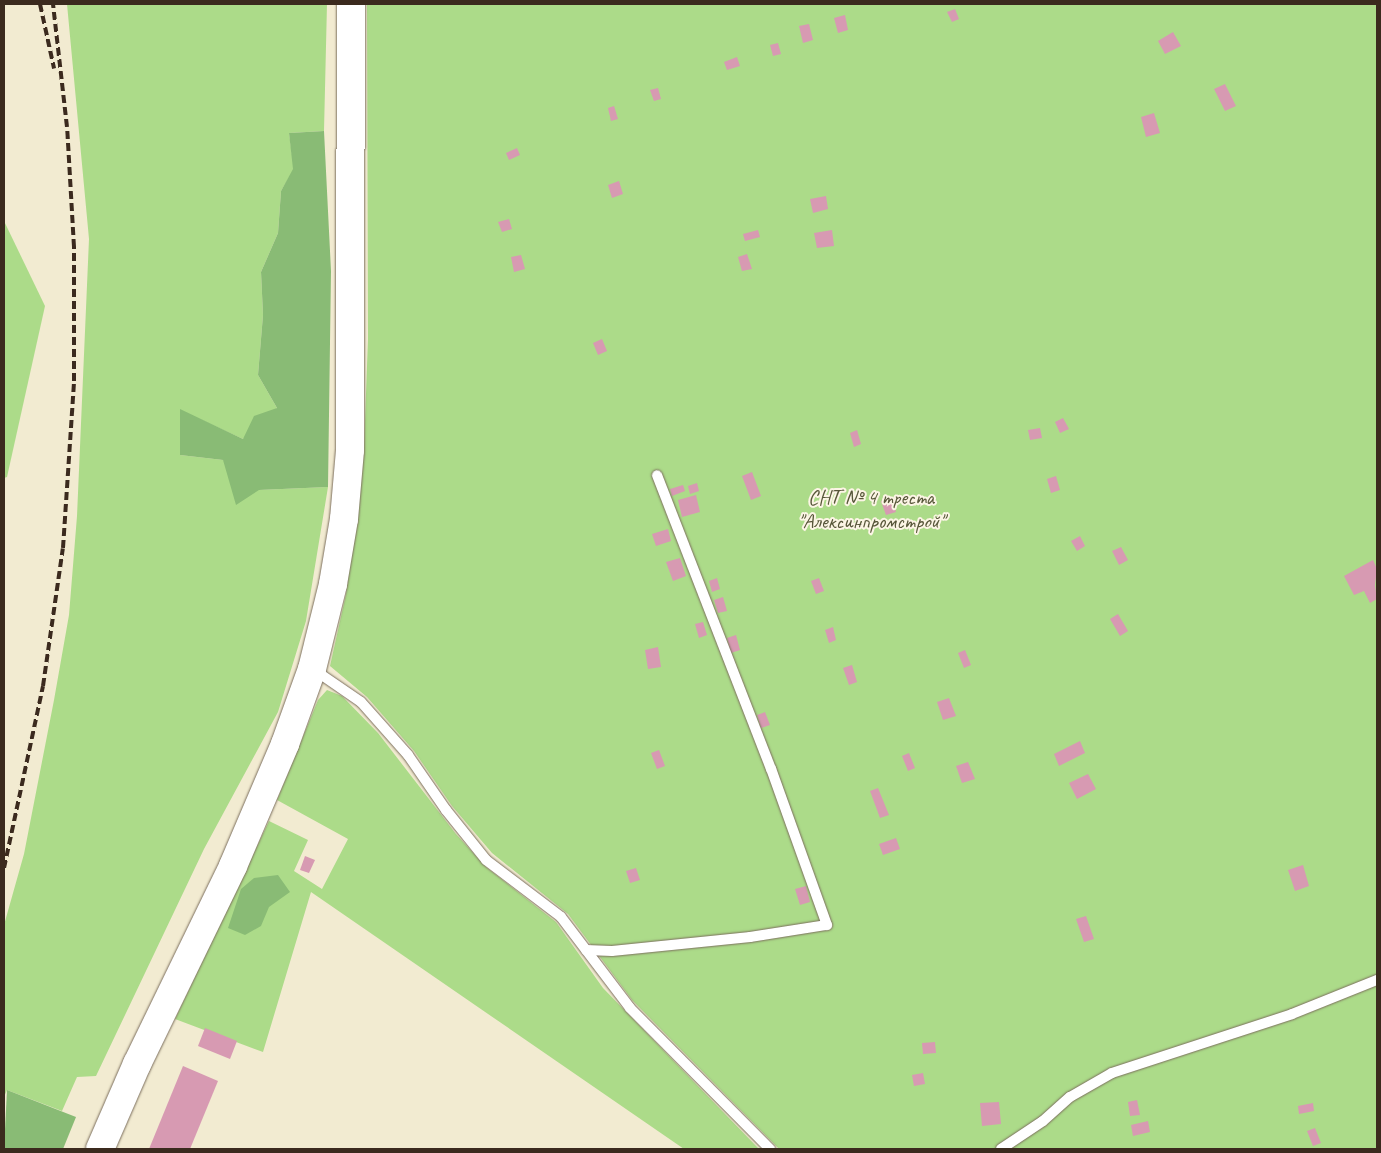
<!DOCTYPE html>
<meta charset="utf-8">
<style>
body{margin:0}
#map{position:relative;width:1381px;height:1153px;overflow:hidden;background:#f2ebd1;font-family:Caveat,sans-serif}
div>[style]{position:absolute}
[style*='--x']{left:calc(var(--x)*1px);top:calc(var(--y)*1px);width:calc(var(--w)*1px);rotate:calc(var(--a)*1deg)}
.green>*{inset:0;background:#acdb89}
.forest>*{inset:0;background:#89bb75}
.building>*{inset:0;background:#d79ab2}
.roads{filter:drop-shadow(0 0 1px #7b6e5d) drop-shadow(0 0 1px #7b6e5d)}
.service>*{height:10px;margin:-5px;padding:0 5px;transform-origin:5px;border-radius:5px;background:#fff}
.secondary>*{height:28px;margin:-14px;padding:0 14px;transform-origin:14px;border-radius:14px;background:#fff}
.rail>*{height:4px;margin-top:-2px;transform-origin:0;background:repeating-linear-gradient(90deg,#3b2a1e 0 8px,transparent 0 12px)}
span{translate:-50% -50%;white-space:nowrap;text-align:center;line-height:1.15;-webkit-text-stroke:4px #fcf5e5;paint-order:stroke}
.park-label{font-size:21px;color:#575639}
.frame{position:absolute;inset:0;border:5px solid #3b2a1e;pointer-events:none}
</style>
<div id="map">
<div class="green">
<div style="clip-path:polygon(67px 4px,327px 4px,324px 131px,289px 133px,294px 169px,281px 191px,278px 233px,261px 272px,263px 315px,258px 375px,277px 408px,243px 439px,180px 410px,180px 455px,223px 460px,259px 490px,328px 487px,306px 621px,278px 712px,204px 849px,96px 1076px,77px 1077px,62px 1111px,7px 1090px,4px 1097px,4px 925px,24px 854px,54px 700px,69px 615px,77px 516px,89px 239px)"></div>
<div style="clip-path:polygon(367px 4px,1377px 4px,1377px 1149px,779px 1149px,632px 1000px,568px 914px,492px 853px,452px 806px,414px 751px,367px 697px,330px 666px,346px 594px,364px 448px,368px 339px)"></div>
<div style="clip-path:polygon(4px 221px,45px 306px,7px 477px,4px 478px)"></div>
<div style="clip-path:polygon(327px 690px,342px 696px,378px 733px,456px 834px,486px 867px,556px 922px,603px 988px,759px 1149px,684px 1149px,311px 892px,263px 1052px,175px 1019px,269px 821px,308px 840px,294px 871px,322px 889px,348px 839px,277px 800px,318px 700px)"></div>
</div>
<div class="forest">
<div style="clip-path:polygon(324px 131px,331px 271px,328px 487px,259px 490px,236px 505px,223px 460px,180px 455px,180px 409px,243px 439px,254px 416px,277px 408px,258px 375px,263px 315px,261px 272px,278px 233px,281px 191px,293px 169px,289px 133px)"></div>
<div style="clip-path:polygon(278px 875px,290px 892px,269px 907px,261px 926px,245px 935px,228px 928px,241px 889px,254px 878px)"></div>
<div style="clip-path:polygon(7px 1090px,76px 1117px,63px 1149px,4px 1149px)"></div>
</div>
<div class="building">
<div style="clip-path:polygon(955px 9px,959px 19px,952px 22px,947px 12px)"></div>
<div style="clip-path:polygon(845px 15px,848px 30px,838px 33px,834px 18px)"></div>
<div style="clip-path:polygon(809px 24px,813px 40px,803px 43px,799px 26px)"></div>
<div style="clip-path:polygon(1173px 32px,1181px 46px,1165px 54px,1158px 41px)"></div>
<div style="clip-path:polygon(778px 43px,781px 54px,773px 56px,770px 45px)"></div>
<div style="clip-path:polygon(737px 57px,740px 66px,727px 70px,724px 62px)"></div>
<div style="clip-path:polygon(1225px 84px,1236px 106px,1225px 111px,1214px 89px)"></div>
<div style="clip-path:polygon(658px 88px,661px 99px,654px 101px,650px 90px)"></div>
<div style="clip-path:polygon(614px 106px,618px 119px,611px 121px,608px 108px)"></div>
<div style="clip-path:polygon(1154px 113px,1160px 133px,1146px 137px,1141px 117px)"></div>
<div style="clip-path:polygon(517px 148px,520px 155px,509px 160px,506px 153px)"></div>
<div style="clip-path:polygon(619px 181px,623px 194px,612px 198px,608px 185px)"></div>
<div style="clip-path:polygon(826px 196px,828px 209px,813px 213px,810px 199px)"></div>
<div style="clip-path:polygon(509px 219px,512px 229px,502px 232px,498px 222px)"></div>
<div style="clip-path:polygon(758px 230px,760px 237px,745px 241px,743px 234px)"></div>
<div style="clip-path:polygon(832px 230px,834px 246px,817px 248px,814px 233px)"></div>
<div style="clip-path:polygon(747px 254px,752px 269px,742px 271px,738px 257px)"></div>
<div style="clip-path:polygon(521px 255px,525px 269px,514px 272px,511px 257px)"></div>
<div style="clip-path:polygon(602px 339px,607px 351px,598px 355px,593px 343px)"></div>
<div style="clip-path:polygon(1063px 418px,1069px 429px,1060px 433px,1055px 422px)"></div>
<div style="clip-path:polygon(1040px 428px,1042px 438px,1030px 440px,1028px 430px)"></div>
<div style="clip-path:polygon(857px 430px,861px 444px,854px 447px,850px 433px)"></div>
<div style="clip-path:polygon(752px 472px,761px 496px,751px 500px,742px 476px)"></div>
<div style="clip-path:polygon(1056px 476px,1060px 490px,1051px 493px,1047px 479px)"></div>
<div style="clip-path:polygon(697px 483px,699px 491px,690px 494px,688px 486px)"></div>
<div style="clip-path:polygon(683px 485px,685px 491px,672px 496px,670px 489px)"></div>
<div style="clip-path:polygon(696px 495px,700px 512px,682px 517px,678px 500px)"></div>
<div style="clip-path:polygon(891px 497px,896px 512px,886px 515px,881px 501px)"></div>
<div style="clip-path:polygon(668px 529px,671px 541px,656px 546px,652px 534px)"></div>
<div style="clip-path:polygon(1080px 536px,1085px 546px,1077px 551px,1071px 541px)"></div>
<div style="clip-path:polygon(1121px 547px,1128px 560px,1119px 565px,1112px 551px)"></div>
<div style="clip-path:polygon(680px 558px,686px 576px,673px 581px,666px 562px)"></div>
<div style="clip-path:polygon(1373px 560px,1377px 569px,1375px 585px,1377px 599px,1370px 603px,1364px 591px,1354px 595px,1344px 576px)"></div>
<div style="clip-path:polygon(717px 578px,720px 589px,712px 592px,709px 581px)"></div>
<div style="clip-path:polygon(819px 578px,824px 591px,816px 594px,811px 581px)"></div>
<div style="clip-path:polygon(723px 597px,727px 611px,718px 613px,714px 600px)"></div>
<div style="clip-path:polygon(1118px 614px,1128px 631px,1120px 636px,1110px 619px)"></div>
<div style="clip-path:polygon(703px 622px,707px 635px,699px 638px,695px 624px)"></div>
<div style="clip-path:polygon(833px 627px,836px 640px,829px 643px,825px 630px)"></div>
<div style="clip-path:polygon(736px 635px,740px 650px,731px 653px,727px 638px)"></div>
<div style="clip-path:polygon(658px 647px,661px 667px,648px 669px,645px 650px)"></div>
<div style="clip-path:polygon(965px 650px,971px 665px,964px 668px,958px 653px)"></div>
<div style="clip-path:polygon(852px 665px,857px 682px,849px 685px,843px 668px)"></div>
<div style="clip-path:polygon(949px 698px,956px 716px,943px 720px,937px 702px)"></div>
<div style="clip-path:polygon(765px 712px,770px 725px,761px 728px,757px 715px)"></div>
<div style="clip-path:polygon(1080px 741px,1085px 753px,1059px 766px,1054px 754px)"></div>
<div style="clip-path:polygon(659px 750px,665px 766px,657px 769px,651px 753px)"></div>
<div style="clip-path:polygon(909px 753px,915px 768px,908px 771px,902px 756px)"></div>
<div style="clip-path:polygon(968px 762px,975px 779px,962px 783px,956px 766px)"></div>
<div style="clip-path:polygon(1088px 774px,1096px 789px,1077px 799px,1069px 783px)"></div>
<div style="clip-path:polygon(878px 788px,889px 815px,880px 818px,870px 791px)"></div>
<div style="clip-path:polygon(896px 838px,900px 849px,883px 855px,879px 844px)"></div>
<div style="clip-path:polygon(305px 856px,315px 860px,309px 873px,300px 870px)"></div>
<div style="clip-path:polygon(1303px 865px,1309px 886px,1295px 891px,1288px 870px)"></div>
<div style="clip-path:polygon(636px 868px,640px 880px,630px 883px,626px 871px)"></div>
<div style="clip-path:polygon(806px 886px,810px 902px,800px 905px,795px 889px)"></div>
<div style="clip-path:polygon(1086px 916px,1094px 939px,1084px 942px,1076px 919px)"></div>
<div style="clip-path:polygon(205px 1028px,237px 1041px,230px 1059px,198px 1046px)"></div>
<div style="clip-path:polygon(935px 1042px,936px 1053px,923px 1054px,922px 1043px)"></div>
<div style="clip-path:polygon(183px 1066px,218px 1081px,190px 1149px,149px 1149px)"></div>
<div style="clip-path:polygon(923px 1073px,925px 1084px,914px 1086px,912px 1075px)"></div>
<div style="clip-path:polygon(1137px 1100px,1140px 1115px,1130px 1116px,1128px 1102px)"></div>
<div style="clip-path:polygon(999px 1102px,1001px 1124px,982px 1126px,980px 1103px)"></div>
<div style="clip-path:polygon(1313px 1103px,1314px 1111px,1299px 1114px,1298px 1106px)"></div>
<div style="clip-path:polygon(1148px 1121px,1150px 1132px,1133px 1136px,1131px 1125px)"></div>
<div style="clip-path:polygon(1315px 1128px,1321px 1143px,1313px 1146px,1307px 1131px)"></div>
</div>
<div class="roads">
<div class="service">
<div style="--x:313;--y:669;--w:58;--a:34.5"></div>
<div style="--x:361;--y:702;--w:71;--a:48.4"></div>
<div style="--x:408;--y:755;--w:67;--a:55.4"></div>
<div style="--x:446;--y:810;--w:64;--a:51.3"></div>
<div style="--x:486;--y:860;--w:94;--a:37.2"></div>
<div style="--x:561;--y:917;--w:114;--a:52.8"></div>
<div style="--x:630;--y:1008;--w:199;--a:45.2"></div>
<div style="--x:586;--y:950;--w:26;--a:2"></div>
<div style="--x:612;--y:951;--w:139;--a:-5.8"></div>
<div style="--x:750;--y:937;--w:78;--a:-8.9"></div>
<div style="--x:827;--y:925;--w:166;--a:-109.7"></div>
<div style="--x:771;--y:769;--w:315;--a:-111.2"></div>
<div style="--x:1001;--y:1149;--w:50;--a:-33.7"></div>
<div style="--x:1043;--y:1121;--w:36;--a:-42"></div>
<div style="--x:1070;--y:1097;--w:48;--a:-29.7"></div>
<div style="--x:1112;--y:1073;--w:189;--a:-18.1"></div>
<div style="--x:1292;--y:1014;--w:92;--a:-21.8"></div>
</div>
<div class="secondary">
<div style="--x:100;--y:1149;--w:93;--a:-66.5"></div>
<div style="--x:137;--y:1064;--w:220;--a:-64.1"></div>
<div style="--x:233;--y:866;--w:133;--a:-66.9"></div>
<div style="--x:285;--y:744;--w:80;--a:-70.2"></div>
<div style="--x:312;--y:669;--w:88;--a:-76.1"></div>
<div style="--x:333;--y:584;--w:66;--a:-80.4"></div>
<div style="--x:344;--y:519;--w:69;--a:-85"></div>
<div style="--x:350;--y:450;--w:446;--a:-89.9"></div>
</div>
</div>
<div class="rail">
<div style="--x:40;--y:4;--w:66;--a:77.7"></div>
<div style="--x:4;--y:868;--w:186;--a:-77.9"></div>
<div style="--x:43;--y:686;--w:139;--a:-81.8"></div>
<div style="--x:63;--y:548;--w:167;--a:-86.2"></div>
<div style="--x:74;--y:381;--w:134;--a:-90"></div>
<div style="--x:74;--y:247;--w:120;--a:-93.3"></div>
<div style="--x:67;--y:127;--w:124;--a:-96.5"></div>
</div>
<div class="park-label">
<span style="left:871px;top:509px">СНТ № 4 треста<br>"Алексинпромстрой"</span>
</div>
<div class="frame"></div>
</div>
